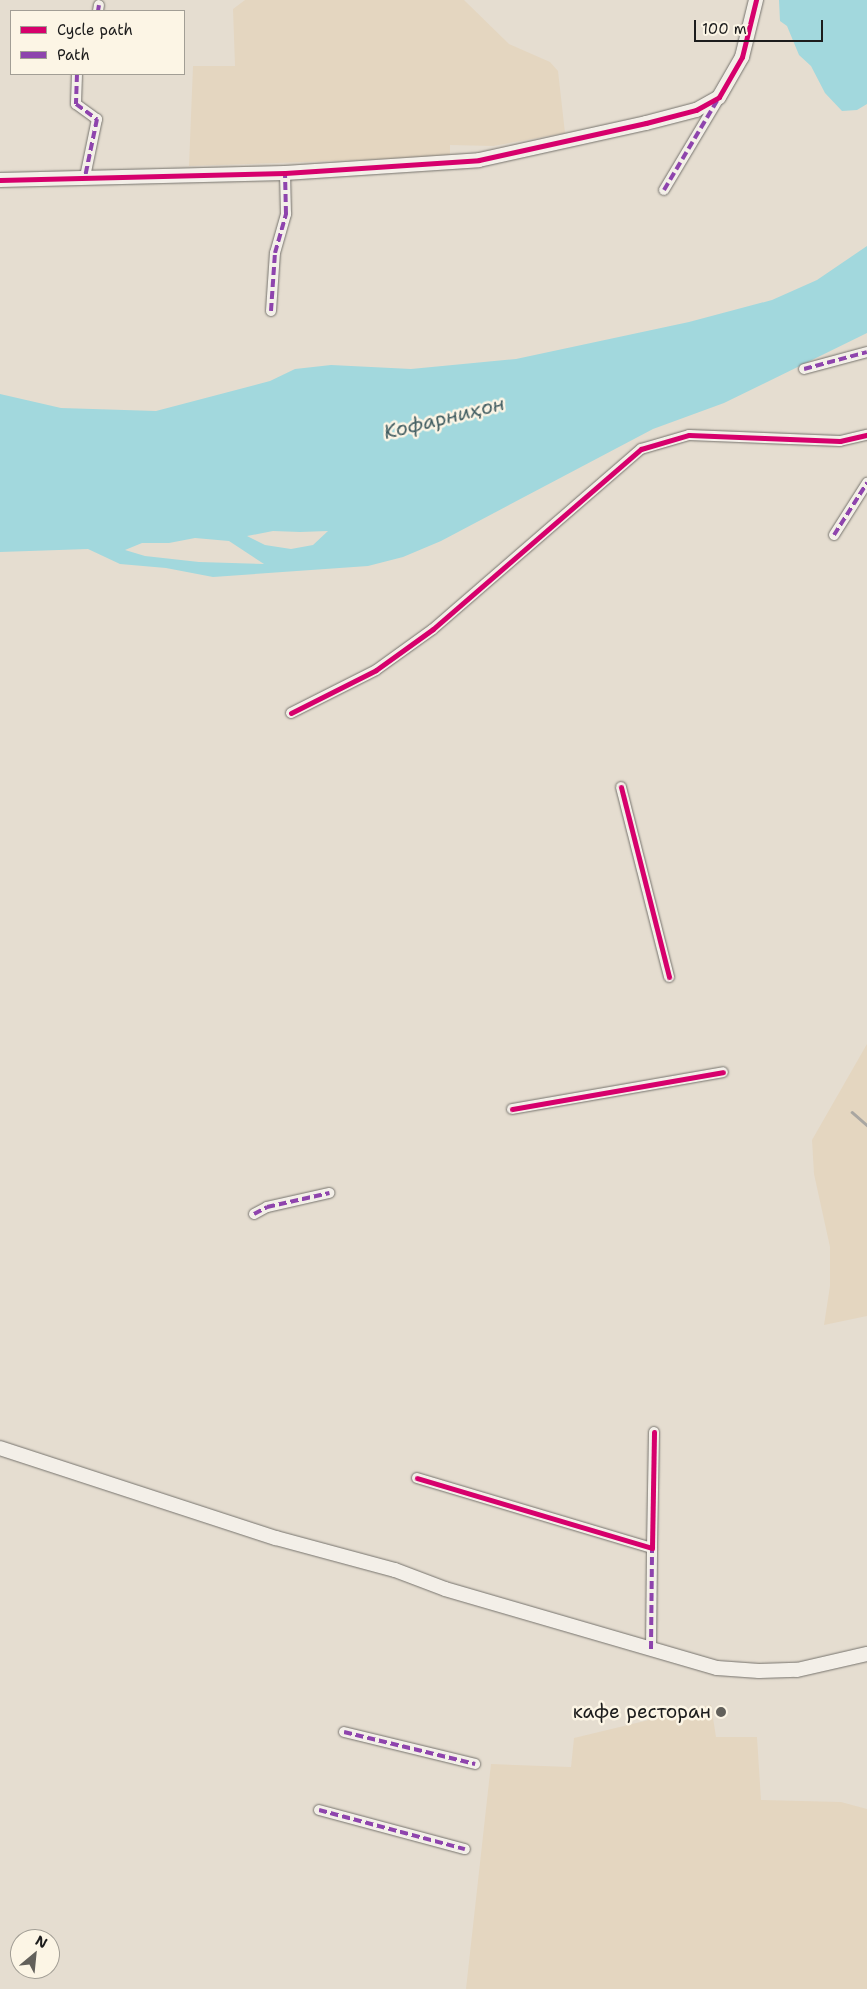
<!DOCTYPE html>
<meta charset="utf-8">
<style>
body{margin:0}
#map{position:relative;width:867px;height:1989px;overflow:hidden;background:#e5ddd0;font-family:"Shantell Sans",sans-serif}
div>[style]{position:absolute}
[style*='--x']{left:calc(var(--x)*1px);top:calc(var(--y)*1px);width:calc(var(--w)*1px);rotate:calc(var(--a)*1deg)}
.built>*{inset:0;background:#e4d6c0}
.water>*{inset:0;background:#a2d8dd}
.roads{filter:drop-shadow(0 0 1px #76736d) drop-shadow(0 0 1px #76736d)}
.street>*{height:10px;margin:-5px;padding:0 5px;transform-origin:5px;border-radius:5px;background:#f3efe8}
.secondary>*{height:14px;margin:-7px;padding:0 7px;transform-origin:7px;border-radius:7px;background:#f3efe8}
.rail>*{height:2.5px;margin:-1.25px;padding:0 1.25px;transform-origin:1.25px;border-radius:1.25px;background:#a9a6a1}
.quiet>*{height:4px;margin-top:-2px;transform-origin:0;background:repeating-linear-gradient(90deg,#8e44ad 0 8px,transparent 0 12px)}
.cycleway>*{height:5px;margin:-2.5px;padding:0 2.5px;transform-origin:2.5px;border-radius:2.5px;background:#d6006c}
.dots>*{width:14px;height:14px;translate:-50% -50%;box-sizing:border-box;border:2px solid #fcf5e5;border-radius:50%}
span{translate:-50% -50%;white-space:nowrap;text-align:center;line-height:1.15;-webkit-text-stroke:5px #fcf5e5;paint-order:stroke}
.poi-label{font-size:19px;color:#1c1c1c}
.right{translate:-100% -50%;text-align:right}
.water-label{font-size:20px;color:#415d61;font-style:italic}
.legend{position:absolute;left:10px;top:10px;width:175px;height:65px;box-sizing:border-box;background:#fcf5e5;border:1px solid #a29e95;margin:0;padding:6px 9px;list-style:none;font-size:15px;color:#1c1c1c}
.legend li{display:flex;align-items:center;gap:10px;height:25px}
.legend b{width:25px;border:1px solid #a29e95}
.north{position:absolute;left:10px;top:1929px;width:50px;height:50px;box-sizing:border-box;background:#fcf5e5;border:1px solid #a29e95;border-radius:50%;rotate:28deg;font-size:14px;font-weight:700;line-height:20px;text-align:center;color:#1c1c1c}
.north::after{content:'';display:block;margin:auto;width:18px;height:22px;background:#62605b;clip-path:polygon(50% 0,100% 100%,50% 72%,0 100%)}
.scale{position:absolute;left:694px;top:20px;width:129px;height:22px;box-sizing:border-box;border:2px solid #1c1c1c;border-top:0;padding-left:6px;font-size:15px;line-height:18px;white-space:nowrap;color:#1c1c1c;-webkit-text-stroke:4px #fcf5e5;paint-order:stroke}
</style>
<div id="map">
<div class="built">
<div style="clip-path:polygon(245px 0,464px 0,509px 44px,550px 62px,558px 71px,565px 133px,493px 146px,450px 145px,450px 157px,189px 166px,193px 66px,235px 66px,233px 9px)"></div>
<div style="clip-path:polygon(867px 1044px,867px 1316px,824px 1325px,830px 1286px,830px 1247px,814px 1174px,812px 1140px)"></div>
<div style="clip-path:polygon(711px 1705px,716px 1737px,757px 1737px,761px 1800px,841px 1802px,867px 1809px,867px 1989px,466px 1989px,491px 1764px,571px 1767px,574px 1738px)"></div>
</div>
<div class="water">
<div style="clip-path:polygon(779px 0,867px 0,867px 104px,857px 110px,842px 111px,825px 93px,811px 66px,799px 55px,787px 26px,780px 21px)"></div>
<div style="clip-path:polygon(evenodd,867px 246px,867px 333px,724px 403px,653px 429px,441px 541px,403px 557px,368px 566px,213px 577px,166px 568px,120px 564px,88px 549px,0 552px,0 394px,61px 408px,156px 411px,270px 381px,295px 369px,331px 365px,411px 369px,516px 359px,689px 322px,772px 300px,817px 280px,867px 246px,273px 531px,300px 532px,328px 531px,313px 545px,291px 549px,265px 545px,247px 536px,273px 531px,867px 246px,195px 538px,229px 541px,264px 564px,199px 562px,145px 556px,125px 550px,142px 543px,169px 543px,195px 538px)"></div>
</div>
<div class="roads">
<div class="street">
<div style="--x:98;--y:11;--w:6;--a:-81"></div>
<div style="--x:77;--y:74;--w:30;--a:92"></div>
<div style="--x:76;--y:104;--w:26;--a:36"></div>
<div style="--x:97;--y:119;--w:59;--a:101.7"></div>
<div style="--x:664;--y:190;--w:107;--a:-59.1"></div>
<div style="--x:271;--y:311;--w:58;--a:-86.1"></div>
<div style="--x:275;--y:253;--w:41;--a:-74.2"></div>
<div style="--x:286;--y:214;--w:41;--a:-91.4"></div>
<div style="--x:804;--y:369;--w:65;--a:-15.1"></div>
<div style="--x:834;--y:535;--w:62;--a:-57.6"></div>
<div style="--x:291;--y:713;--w:95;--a:-26.8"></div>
<div style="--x:376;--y:670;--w:70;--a:-35.7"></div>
<div style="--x:433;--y:629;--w:275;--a:-40.9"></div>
<div style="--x:641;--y:449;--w:50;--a:-16.3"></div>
<div style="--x:689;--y:435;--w:151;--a:2.3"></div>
<div style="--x:840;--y:441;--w:28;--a:-13"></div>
<div style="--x:621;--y:787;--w:196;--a:75.8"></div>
<div style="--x:512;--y:1109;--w:214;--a:-9.9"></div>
<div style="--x:254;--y:1214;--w:15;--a:-28"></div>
<div style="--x:267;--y:1207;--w:64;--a:-12.7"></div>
<div style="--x:417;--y:1478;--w:245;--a:16.6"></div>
<div style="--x:652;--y:1548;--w:116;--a:-89"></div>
<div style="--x:651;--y:1649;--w:101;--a:-89.4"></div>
<div style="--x:344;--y:1732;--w:135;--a:13.7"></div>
<div style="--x:319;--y:1810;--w:151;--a:15"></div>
</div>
<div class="secondary">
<div style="--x:0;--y:180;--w:285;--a:-1.4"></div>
<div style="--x:285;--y:173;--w:194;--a:-3.8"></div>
<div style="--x:479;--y:160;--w:171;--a:-12.5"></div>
<div style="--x:646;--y:123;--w:52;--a:-14.6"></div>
<div style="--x:696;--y:110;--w:26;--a:-29"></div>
<div style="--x:719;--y:97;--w:46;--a:-60.1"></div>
<div style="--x:742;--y:57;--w:59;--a:-76.2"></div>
<div style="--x:0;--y:1448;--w:290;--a:18.1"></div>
<div style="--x:276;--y:1538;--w:123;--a:15.1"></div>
<div style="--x:395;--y:1570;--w:53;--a:20.8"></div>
<div style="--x:445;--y:1589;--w:283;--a:16.2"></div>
<div style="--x:717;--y:1668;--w:42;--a:4.1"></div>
<div style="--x:759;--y:1671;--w:38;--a:-2"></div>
<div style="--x:797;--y:1670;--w:72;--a:-12.9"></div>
</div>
</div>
<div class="rail">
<div style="--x:852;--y:1112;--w:20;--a:41"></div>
</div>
<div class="quiet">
<div style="--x:98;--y:11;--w:6;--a:-81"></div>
<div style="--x:77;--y:74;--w:30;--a:92"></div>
<div style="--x:76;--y:104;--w:26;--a:36"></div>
<div style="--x:97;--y:119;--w:59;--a:101.7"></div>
<div style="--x:664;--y:190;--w:106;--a:-59.3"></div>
<div style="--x:271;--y:311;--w:58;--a:-86.1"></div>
<div style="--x:275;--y:253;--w:41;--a:-74.2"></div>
<div style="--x:286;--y:214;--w:41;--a:-91.4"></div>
<div style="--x:804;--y:369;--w:65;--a:-15.1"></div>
<div style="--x:834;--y:535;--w:62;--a:-57.6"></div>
<div style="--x:254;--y:1214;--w:15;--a:-28"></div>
<div style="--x:267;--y:1207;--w:64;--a:-12.7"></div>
<div style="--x:651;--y:1649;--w:101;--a:-89.4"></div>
<div style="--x:344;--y:1732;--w:135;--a:13.7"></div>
<div style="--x:319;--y:1810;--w:151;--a:15"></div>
</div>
<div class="cycleway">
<div style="--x:0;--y:180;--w:285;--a:-1.4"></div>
<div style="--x:285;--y:173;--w:194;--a:-3.8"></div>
<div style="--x:479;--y:160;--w:171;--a:-12.5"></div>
<div style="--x:646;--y:123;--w:52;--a:-14.6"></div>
<div style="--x:696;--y:110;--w:26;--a:-29"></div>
<div style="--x:719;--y:97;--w:46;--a:-60.1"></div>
<div style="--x:742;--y:57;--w:59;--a:-76.2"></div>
<div style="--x:291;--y:713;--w:95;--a:-26.8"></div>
<div style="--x:376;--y:670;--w:70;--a:-35.7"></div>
<div style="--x:433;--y:629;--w:275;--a:-40.9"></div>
<div style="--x:641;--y:449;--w:50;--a:-16.3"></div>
<div style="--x:689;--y:435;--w:151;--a:2.3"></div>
<div style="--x:840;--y:441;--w:28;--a:-13"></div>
<div style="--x:621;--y:787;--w:196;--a:75.8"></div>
<div style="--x:512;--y:1109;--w:214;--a:-9.9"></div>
<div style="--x:417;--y:1478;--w:245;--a:16.6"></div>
<div style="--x:652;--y:1548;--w:116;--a:-89"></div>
</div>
<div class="dots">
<div style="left:721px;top:1712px;background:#62605b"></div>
</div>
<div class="poi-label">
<span class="right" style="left:711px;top:1712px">кафе ресторан</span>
</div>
<div class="water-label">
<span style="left:444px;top:418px;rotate:-14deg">Кофарниҳон</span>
</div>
<ul class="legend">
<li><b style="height:6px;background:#d6006c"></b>Cycle path</li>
<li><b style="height:6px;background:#8e44ad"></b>Path</li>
</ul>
<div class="north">N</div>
<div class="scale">100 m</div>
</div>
